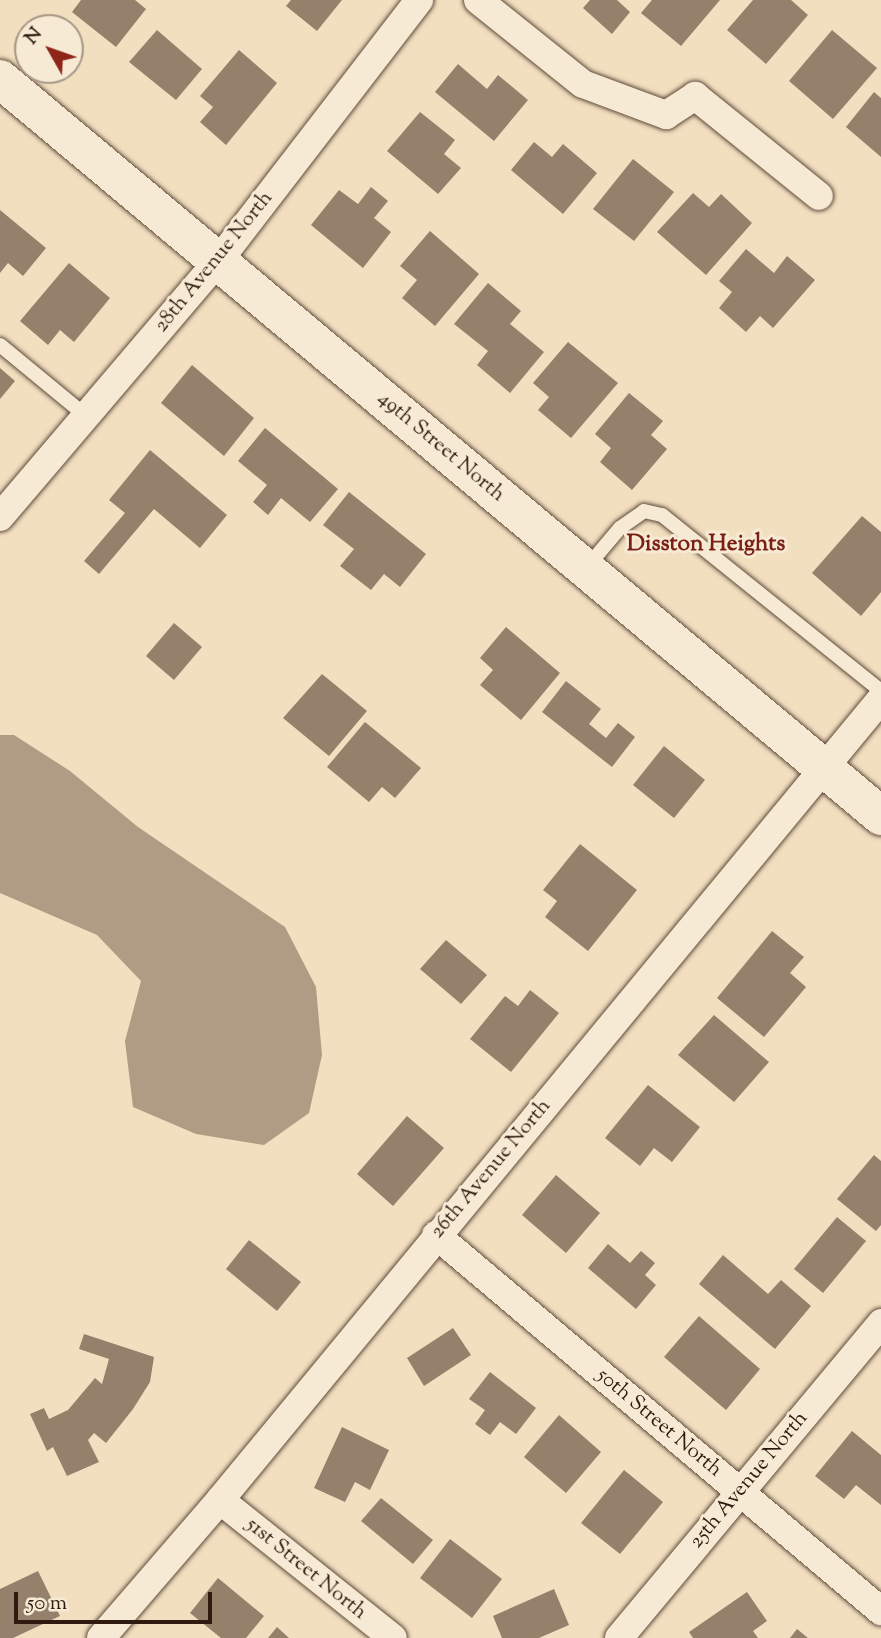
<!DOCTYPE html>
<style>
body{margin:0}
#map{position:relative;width:881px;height:1638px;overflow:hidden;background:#f2dfbf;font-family:"Sorts Mill Goudy",serif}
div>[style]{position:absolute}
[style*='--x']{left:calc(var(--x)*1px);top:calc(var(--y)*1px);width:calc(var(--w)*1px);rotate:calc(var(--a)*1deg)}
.water>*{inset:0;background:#b09c84}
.building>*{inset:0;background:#94806b}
.roads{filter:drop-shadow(0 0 2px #604b3c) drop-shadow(0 0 2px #604b3c)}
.lane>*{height:14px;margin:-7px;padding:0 7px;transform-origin:7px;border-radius:7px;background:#f7ead5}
.street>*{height:28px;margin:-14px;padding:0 14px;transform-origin:14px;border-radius:14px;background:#f7ead5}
.secondary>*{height:38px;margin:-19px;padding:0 19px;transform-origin:19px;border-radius:19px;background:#f7ead5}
span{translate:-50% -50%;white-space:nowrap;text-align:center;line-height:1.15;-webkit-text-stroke:6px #f7ead5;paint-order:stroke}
.street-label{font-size:21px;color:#2f1a10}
.neighbourhood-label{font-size:23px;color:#7a1f14;font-weight:700}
.north{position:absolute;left:14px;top:14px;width:70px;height:70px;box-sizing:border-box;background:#f7ead5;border:2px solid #a79786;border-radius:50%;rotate:310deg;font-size:19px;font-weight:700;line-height:28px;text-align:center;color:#2f1a10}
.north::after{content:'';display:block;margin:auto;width:24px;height:32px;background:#8f2418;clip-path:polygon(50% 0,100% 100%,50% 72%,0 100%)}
.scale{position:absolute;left:14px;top:1592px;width:198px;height:32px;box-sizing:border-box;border:4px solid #2f1a10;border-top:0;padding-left:9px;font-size:21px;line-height:24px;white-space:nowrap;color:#2f1a10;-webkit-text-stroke:5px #f7ead5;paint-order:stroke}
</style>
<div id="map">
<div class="water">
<div style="clip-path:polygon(0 735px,14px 735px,70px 771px,138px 827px,285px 927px,316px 987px,322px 1055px,309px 1113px,264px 1145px,196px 1134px,133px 1107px,125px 1041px,141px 981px,97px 935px,0 893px)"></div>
</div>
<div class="building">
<div style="clip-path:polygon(81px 0,135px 0,146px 9px,116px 47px,72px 12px)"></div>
<div style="clip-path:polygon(291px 0,342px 0,317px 31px,286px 6px)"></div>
<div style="clip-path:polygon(590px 0,617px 0,630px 12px,612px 34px,583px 8px)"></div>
<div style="clip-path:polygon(652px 0,720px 0,681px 46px,641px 13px)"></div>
<div style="clip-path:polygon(753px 0,791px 0,808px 15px,766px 64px,727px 30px)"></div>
<div style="clip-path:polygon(157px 30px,202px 69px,176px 100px,129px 62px)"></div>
<div style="clip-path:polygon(832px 30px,877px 68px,833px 119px,789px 81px)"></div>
<div style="clip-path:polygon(239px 50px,277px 83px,226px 145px,200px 122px,213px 107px,200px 96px)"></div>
<div style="clip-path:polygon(458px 64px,487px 89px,498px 75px,528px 100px,494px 141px,435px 92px)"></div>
<div style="clip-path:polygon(874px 92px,881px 98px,881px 157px,846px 127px)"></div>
<div style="clip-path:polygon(420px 112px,455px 140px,444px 154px,461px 168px,438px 194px,387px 151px)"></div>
<div style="clip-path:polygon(534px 142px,552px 157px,563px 144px,597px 173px,563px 214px,511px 170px)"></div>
<div style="clip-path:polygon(633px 159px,674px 192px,634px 241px,593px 209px)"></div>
<div style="clip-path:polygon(371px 187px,388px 201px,374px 218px,391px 232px,363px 268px,311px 225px,339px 190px,358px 204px)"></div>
<div style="clip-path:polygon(693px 193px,709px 207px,721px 194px,752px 223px,706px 275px,657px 232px)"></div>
<div style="clip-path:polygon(0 210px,46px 248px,23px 276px,8px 263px,0 273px)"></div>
<div style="clip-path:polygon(430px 231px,479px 274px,435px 326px,402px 298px,417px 280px,400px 266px)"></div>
<div style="clip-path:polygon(746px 249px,774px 273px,787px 256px,815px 280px,773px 328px,760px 316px,746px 332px,719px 308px,732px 292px,719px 281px)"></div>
<div style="clip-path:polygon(69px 263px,110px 298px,74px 342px,60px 330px,48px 345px,20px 321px)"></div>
<div style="clip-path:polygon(488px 283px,521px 311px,510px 324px,544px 352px,510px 393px,477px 365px,488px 351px,454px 324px)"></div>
<div style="clip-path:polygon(568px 342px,618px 383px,571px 438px,538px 410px,549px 397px,533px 383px)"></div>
<div style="clip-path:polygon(192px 365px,254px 418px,224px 456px,161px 403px)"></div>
<div style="clip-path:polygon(0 368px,15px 381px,0 399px)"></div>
<div style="clip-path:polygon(629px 393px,663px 421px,651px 435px,667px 449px,632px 490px,600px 462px,611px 448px,595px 434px)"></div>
<div style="clip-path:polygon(265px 428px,338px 489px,310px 522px,281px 498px,268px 515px,253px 502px,267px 485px,238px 461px)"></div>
<div style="clip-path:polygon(150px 450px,227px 515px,200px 548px,154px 509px,99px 574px,84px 561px,125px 513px,109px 500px)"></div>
<div style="clip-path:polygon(349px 492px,426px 554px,400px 587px,384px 574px,371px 590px,340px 566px,354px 549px,323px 525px)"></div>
<div style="clip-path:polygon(862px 516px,881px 532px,881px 592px,861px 616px,812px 573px)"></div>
<div style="clip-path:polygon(174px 623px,202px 647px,174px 680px,146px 656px)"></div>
<div style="clip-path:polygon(506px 627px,560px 673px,521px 720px,480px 685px,493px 670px,480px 658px)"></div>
<div style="clip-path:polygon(322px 674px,367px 711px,329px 756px,283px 718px)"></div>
<div style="clip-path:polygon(566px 681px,601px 709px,589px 724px,606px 738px,618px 723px,635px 737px,612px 767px,542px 712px)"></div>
<div style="clip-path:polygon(365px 722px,421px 768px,395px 798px,382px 787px,369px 802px,327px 767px)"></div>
<div style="clip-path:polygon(664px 746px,705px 780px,674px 818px,633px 785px)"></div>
<div style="clip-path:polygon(580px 844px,637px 890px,588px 951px,545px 917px,557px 901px,543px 890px)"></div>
<div style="clip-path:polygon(772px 931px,804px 957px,790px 973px,806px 987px,764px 1037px,717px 998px)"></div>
<div style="clip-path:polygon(446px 940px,487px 975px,461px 1004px,420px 969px)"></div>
<div style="clip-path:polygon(530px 990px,559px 1013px,511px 1072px,470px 1039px,505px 996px,518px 1006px)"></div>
<div style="clip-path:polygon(714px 1015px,769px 1062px,734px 1102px,678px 1055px)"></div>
<div style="clip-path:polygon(648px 1085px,700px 1127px,672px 1162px,654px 1148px,640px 1166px,605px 1138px)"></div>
<div style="clip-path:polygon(407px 1116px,444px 1148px,393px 1206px,357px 1174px)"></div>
<div style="clip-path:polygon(874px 1155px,881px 1161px,881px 1225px,876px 1231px,837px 1199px)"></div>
<div style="clip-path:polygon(556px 1175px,600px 1213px,566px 1253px,522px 1215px)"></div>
<div style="clip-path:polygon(837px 1217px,866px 1241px,823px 1293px,794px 1269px)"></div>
<div style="clip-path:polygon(249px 1240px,301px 1282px,277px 1311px,226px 1269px)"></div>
<div style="clip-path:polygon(608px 1244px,630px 1263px,641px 1251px,655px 1263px,645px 1275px,656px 1285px,636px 1309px,588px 1268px)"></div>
<div style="clip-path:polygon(723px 1255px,768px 1294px,781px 1280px,811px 1306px,775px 1349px,699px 1284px)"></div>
<div style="clip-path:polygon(699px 1316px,760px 1369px,726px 1410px,664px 1357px)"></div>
<div style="clip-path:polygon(453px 1328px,471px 1355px,424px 1386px,407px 1358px)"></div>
<div style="clip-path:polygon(84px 1334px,154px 1357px,150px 1382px,133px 1409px,106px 1443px,94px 1433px,88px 1440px,99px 1462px,67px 1476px,53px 1447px,47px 1451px,30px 1414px,44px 1408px,49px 1419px,68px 1410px,95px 1378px,102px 1384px,109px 1359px,79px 1349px)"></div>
<div style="clip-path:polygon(490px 1372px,536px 1408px,516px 1434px,500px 1422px,490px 1435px,475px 1424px,485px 1410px,469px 1399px)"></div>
<div style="clip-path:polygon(559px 1415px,601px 1452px,566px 1493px,524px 1457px)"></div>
<div style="clip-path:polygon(342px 1427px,389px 1450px,370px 1490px,355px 1482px,345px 1502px,314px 1488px)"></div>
<div style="clip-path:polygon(852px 1431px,881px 1455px,881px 1505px,856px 1485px,844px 1499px,815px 1476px)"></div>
<div style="clip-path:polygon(624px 1470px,663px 1502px,620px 1554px,581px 1523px)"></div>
<div style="clip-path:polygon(381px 1498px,433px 1540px,413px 1564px,361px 1521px)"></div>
<div style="clip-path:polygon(450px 1539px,502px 1579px,472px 1618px,420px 1578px)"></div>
<div style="clip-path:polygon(38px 1571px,60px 1616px,13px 1638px,0 1638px,0 1589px)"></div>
<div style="clip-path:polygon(218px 1578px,264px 1616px,246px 1638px,221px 1638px,190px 1613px)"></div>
<div style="clip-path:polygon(554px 1589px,569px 1625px,539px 1638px,502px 1638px,493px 1616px)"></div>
<div style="clip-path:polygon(747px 1592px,767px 1621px,753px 1631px,758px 1638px,693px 1638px,689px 1632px)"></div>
<div style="clip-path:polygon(277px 1627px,289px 1638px,268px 1638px)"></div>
<div style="clip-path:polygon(797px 1629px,808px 1638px,790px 1638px)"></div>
</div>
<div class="roads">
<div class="lane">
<div style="--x:0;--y:345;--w:112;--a:39.5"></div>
<div style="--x:587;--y:567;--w:51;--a:-49.8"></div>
<div style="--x:620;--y:528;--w:29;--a:-35"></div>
<div style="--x:644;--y:511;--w:18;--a:13"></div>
<div style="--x:662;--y:515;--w:281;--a:38.8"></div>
</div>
<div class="street">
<div style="--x:478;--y:0;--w:134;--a:38.7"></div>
<div style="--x:583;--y:84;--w:89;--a:20.5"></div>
<div style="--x:666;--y:115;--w:35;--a:-33"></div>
<div style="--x:695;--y:96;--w:159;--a:38.9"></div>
<div style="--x:0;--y:517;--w:338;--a:-49.6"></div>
<div style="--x:219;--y:260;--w:328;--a:-52.4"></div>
<div style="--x:436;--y:1235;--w:583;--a:40.2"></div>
<div style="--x:220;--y:1500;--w:221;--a:38.6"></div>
<div style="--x:101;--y:1638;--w:182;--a:-49.2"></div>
<div style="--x:220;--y:1500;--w:1039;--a:-50.47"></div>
<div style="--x:619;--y:1638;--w:410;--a:-50.2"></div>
</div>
<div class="secondary">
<div style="--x:0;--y:79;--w:1149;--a:39.91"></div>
</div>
</div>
<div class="street-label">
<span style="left:214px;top:262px;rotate:-51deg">28th Avenue North</span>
<span style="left:441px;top:447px;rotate:40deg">49th Street North</span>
<span style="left:491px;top:1169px;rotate:-50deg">26th Avenue North</span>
<span style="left:659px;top:1423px;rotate:40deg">50th Street North</span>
<span style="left:749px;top:1480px;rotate:-50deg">25th Avenue North</span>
<span style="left:306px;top:1569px;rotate:39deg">51st Street North</span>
</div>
<div class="neighbourhood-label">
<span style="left:706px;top:545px">Disston Heights</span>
</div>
<div class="north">N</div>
<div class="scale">50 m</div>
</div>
